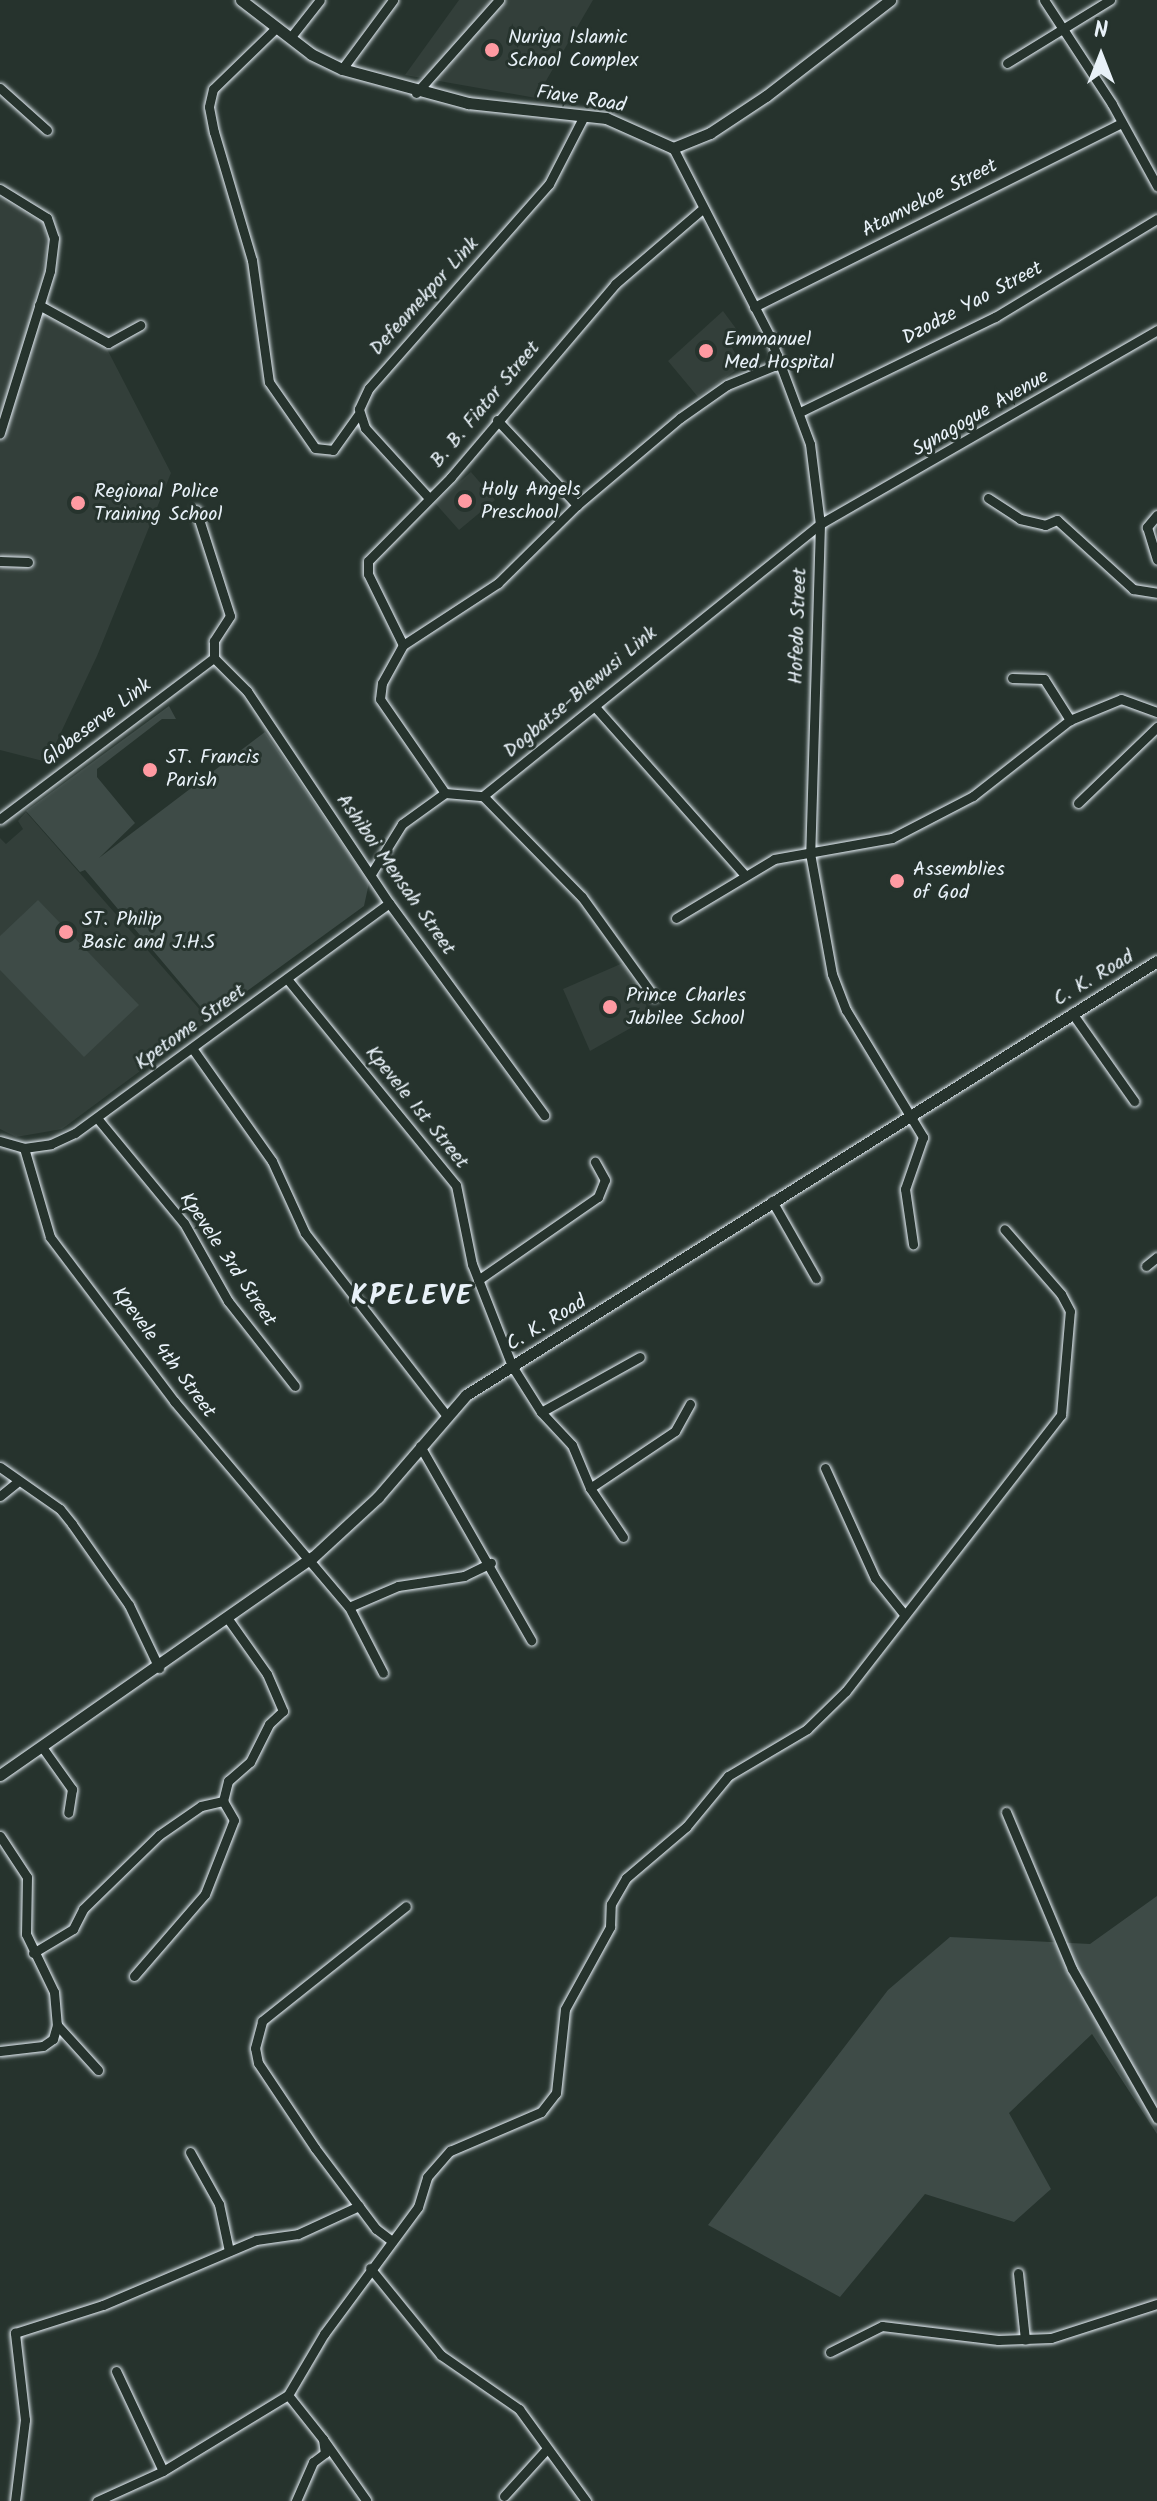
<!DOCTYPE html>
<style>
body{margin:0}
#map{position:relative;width:1157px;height:2501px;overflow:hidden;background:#26332d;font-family:Kalam,sans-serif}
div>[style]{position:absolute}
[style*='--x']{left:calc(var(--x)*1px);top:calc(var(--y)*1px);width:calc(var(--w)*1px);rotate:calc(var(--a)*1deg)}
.built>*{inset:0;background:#333f3a}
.green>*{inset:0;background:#3e4b47}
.roads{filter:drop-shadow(0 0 2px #e8f1f8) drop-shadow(0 0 2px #e8f1f8)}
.minor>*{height:9px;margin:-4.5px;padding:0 4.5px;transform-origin:4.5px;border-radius:4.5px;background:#26332d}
.tertiary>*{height:11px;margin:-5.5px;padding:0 5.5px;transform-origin:5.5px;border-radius:5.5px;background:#26332d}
.dots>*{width:22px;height:22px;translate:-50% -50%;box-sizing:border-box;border:4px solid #26332d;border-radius:50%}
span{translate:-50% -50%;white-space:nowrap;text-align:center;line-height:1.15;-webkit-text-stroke:6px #26332d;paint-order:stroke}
.poi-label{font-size:20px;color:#e8f1f8}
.left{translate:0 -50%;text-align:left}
.street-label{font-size:20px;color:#e8f1f8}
.district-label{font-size:28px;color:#e8f1f8;font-weight:700;letter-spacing:2px}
.north{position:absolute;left:1061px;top:16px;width:80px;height:80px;-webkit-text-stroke:6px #26332d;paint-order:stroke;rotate:0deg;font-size:22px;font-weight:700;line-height:32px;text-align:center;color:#e8f1f8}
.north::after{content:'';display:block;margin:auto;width:28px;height:36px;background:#e8f1f8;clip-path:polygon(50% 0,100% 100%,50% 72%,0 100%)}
</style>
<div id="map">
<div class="built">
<div style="clip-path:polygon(459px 0,593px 0,536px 98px,405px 75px)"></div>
<div style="clip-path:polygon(0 198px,44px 223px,47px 249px,33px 308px,107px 349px,171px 473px,97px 656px,47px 762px,0 750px)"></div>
<div style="clip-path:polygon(723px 311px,737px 330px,729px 342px,742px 366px,698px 397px,668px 361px)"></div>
<div style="clip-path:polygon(471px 472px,495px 500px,459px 530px,435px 503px)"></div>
<div style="clip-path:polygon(26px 812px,209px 1020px,62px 1129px,16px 1137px,0 1129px,0 838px,6px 844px,23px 829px,18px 821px)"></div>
<div style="clip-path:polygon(623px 963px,652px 1016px,590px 1051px,563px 989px)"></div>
</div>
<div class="green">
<div style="clip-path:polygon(169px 706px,176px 719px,162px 719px,97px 769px,97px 777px,135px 823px,99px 858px,265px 732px,369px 883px,364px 906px,210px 1018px,85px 870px,80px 872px,26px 811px)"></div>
<div style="clip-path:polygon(38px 900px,139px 1005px,84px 1057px,0 970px,0 936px)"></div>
<div style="clip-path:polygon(1157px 1896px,1157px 2134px,1092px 2034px,1009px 2113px,1051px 2189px,1014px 2222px,925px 2194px,840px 2297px,708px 2225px,888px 1990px,950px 1937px,1090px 1944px)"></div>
</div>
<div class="roads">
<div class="minor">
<div style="--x:1044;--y:0;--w:124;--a:56.8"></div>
<div style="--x:1112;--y:104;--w:94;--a:61.2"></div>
<div style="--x:277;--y:27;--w:89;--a:135.9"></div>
<div style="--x:213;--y:89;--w:18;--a:103"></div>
<div style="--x:209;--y:107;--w:25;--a:79"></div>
<div style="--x:214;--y:132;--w:134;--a:73.5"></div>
<div style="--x:252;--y:260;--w:123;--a:82.1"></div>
<div style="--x:269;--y:382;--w:80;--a:55.1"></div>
<div style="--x:315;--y:448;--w:18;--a:6"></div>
<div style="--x:333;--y:450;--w:43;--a:-54.5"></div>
<div style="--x:290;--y:38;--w:48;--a:-51.7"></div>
<div style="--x:1007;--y:63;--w:121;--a:-31.5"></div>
<div style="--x:342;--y:69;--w:86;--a:-53.5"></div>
<div style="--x:0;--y:88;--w:63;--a:41.8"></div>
<div style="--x:416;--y:93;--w:125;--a:-48.3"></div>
<div style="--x:673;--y:148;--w:212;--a:62.8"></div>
<div style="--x:770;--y:337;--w:114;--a:69.5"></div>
<div style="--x:810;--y:444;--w:81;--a:82.9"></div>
<div style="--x:820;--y:524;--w:329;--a:91.7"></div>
<div style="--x:810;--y:853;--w:123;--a:79.7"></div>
<div style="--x:832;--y:974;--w:39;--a:69"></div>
<div style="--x:846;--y:1010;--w:149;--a:58.8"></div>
<div style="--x:923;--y:1137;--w:55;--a:109.1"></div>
<div style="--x:905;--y:1189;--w:56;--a:81.7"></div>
<div style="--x:0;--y:189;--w:55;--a:31.7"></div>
<div style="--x:47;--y:218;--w:21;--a:71"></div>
<div style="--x:54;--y:238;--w:33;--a:97"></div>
<div style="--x:50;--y:271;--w:170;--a:107.2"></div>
<div style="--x:39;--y:305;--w:79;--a:28.8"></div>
<div style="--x:108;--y:343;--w:37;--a:-29"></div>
<div style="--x:754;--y:307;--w:411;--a:-26.6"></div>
<div style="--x:800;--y:412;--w:217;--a:-26"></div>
<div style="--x:995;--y:317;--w:189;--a:-31.2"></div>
<div style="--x:497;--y:420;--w:117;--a:46.7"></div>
<div style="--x:429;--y:498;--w:95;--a:-132.4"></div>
<div style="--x:365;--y:428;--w:20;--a:-108"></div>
<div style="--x:359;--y:409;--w:23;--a:-65"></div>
<div style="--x:369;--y:388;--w:272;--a:-48.6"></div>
<div style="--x:549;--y:184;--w:76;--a:-62.8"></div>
<div style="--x:988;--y:498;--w:38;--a:33"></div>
<div style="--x:1020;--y:519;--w:26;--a:13"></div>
<div style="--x:1045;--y:525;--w:13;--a:-23"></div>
<div style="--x:1057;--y:520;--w:103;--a:42.2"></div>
<div style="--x:1133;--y:589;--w:24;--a:9"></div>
<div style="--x:196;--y:510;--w:111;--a:72.2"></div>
<div style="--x:230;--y:616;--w:30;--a:123"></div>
<div style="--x:214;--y:641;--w:17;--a:90"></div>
<div style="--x:1157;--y:515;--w:16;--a:130"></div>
<div style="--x:1147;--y:527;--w:34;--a:73"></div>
<div style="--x:0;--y:561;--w:28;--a:2"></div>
<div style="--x:403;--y:645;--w:79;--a:-116.2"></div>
<div style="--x:368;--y:574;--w:13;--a:-90"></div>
<div style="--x:368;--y:561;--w:118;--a:-45.3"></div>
<div style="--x:451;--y:477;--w:253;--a:-49.6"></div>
<div style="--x:615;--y:284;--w:113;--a:-40.7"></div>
<div style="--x:214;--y:658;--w:47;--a:45"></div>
<div style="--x:247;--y:691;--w:255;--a:56.2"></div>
<div style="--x:389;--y:903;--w:263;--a:53.8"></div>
<div style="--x:1012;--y:678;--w:32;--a:2"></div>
<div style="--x:1044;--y:679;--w:49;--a:57.6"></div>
<div style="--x:1070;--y:720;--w:55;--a:-22.4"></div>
<div style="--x:1121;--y:699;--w:38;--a:20"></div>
<div style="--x:596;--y:708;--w:224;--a:48.3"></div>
<div style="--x:445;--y:793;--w:114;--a:-124.7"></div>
<div style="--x:380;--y:699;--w:16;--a:-83"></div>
<div style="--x:382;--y:683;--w:43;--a:-61.1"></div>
<div style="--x:403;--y:645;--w:113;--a:-33.1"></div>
<div style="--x:498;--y:583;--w:111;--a:-44.6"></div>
<div style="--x:577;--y:505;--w:135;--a:-40.2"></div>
<div style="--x:680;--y:418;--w:57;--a:-35.1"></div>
<div style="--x:727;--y:385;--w:58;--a:-22.2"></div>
<div style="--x:483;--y:796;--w:141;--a:45.6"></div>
<div style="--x:582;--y:897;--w:123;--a:54.2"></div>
<div style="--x:1078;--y:803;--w:110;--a:-43.9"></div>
<div style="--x:0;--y:819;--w:268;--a:-37"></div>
<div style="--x:371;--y:874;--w:59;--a:-58.2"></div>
<div style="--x:402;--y:824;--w:53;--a:-35.8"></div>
<div style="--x:445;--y:793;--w:38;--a:5"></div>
<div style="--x:483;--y:796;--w:433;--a:-38.9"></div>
<div style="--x:820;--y:524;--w:389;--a:-29.9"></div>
<div style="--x:676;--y:918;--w:114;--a:-31"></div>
<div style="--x:774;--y:859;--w:120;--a:-10.1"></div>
<div style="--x:892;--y:838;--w:91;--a:-27.4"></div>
<div style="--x:973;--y:796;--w:123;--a:-38.1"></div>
<div style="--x:288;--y:980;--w:265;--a:50.7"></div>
<div style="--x:456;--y:1185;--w:81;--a:78.6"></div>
<div style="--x:472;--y:1264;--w:110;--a:68.6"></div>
<div style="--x:512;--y:1366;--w:54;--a:57.8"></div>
<div style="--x:541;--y:1412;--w:45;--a:46.8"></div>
<div style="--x:572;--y:1445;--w:47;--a:67.3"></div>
<div style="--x:590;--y:1488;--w:59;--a:56"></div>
<div style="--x:1072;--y:1013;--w:108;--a:54.8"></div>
<div style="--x:192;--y:1048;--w:138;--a:54.7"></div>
<div style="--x:272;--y:1161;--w:79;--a:65.4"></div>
<div style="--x:305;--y:1233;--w:230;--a:52.2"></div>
<div style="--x:97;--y:1118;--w:136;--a:50.4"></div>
<div style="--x:184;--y:1223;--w:90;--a:60.6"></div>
<div style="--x:228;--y:1301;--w:108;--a:51.8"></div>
<div style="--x:0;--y:1141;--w:25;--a:16"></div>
<div style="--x:24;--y:1148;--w:27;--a:-8"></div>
<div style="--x:51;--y:1144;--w:26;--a:-25"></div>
<div style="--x:75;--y:1133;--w:389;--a:-36.2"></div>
<div style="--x:24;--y:1148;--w:93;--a:73.7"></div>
<div style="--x:50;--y:1237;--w:206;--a:52.9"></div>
<div style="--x:174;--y:1401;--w:270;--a:49.7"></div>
<div style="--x:349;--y:1607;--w:53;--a:-23.2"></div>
<div style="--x:398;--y:1586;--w:67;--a:-8.6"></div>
<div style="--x:464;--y:1576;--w:30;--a:-26"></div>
<div style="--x:772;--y:1201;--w:89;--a:60.3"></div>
<div style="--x:1146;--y:1266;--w:14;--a:-39"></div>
<div style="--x:478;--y:1280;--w:146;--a:-34.7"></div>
<div style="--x:598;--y:1197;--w:18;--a:-68"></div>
<div style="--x:605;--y:1180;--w:21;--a:-119"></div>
<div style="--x:541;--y:1412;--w:113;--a:-29.1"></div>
<div style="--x:420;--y:1446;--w:224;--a:60.2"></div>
<div style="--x:0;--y:1467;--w:73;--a:35"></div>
<div style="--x:60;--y:1509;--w:19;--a:51"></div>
<div style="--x:72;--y:1524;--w:99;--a:54.9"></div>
<div style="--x:129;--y:1605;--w:70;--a:64.5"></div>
<div style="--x:825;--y:1468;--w:121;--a:65.6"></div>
<div style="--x:875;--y:1578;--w:46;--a:51.1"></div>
<div style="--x:590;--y:1488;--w:102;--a:-33.8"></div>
<div style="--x:675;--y:1431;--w:31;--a:-61"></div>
<div style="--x:0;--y:1496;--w:21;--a:-39"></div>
<div style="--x:349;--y:1607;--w:74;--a:62.7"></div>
<div style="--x:42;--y:1747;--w:52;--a:54.5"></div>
<div style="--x:72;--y:1789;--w:24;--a:99"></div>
<div style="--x:1006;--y:1812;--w:170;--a:67.2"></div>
<div style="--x:1072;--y:1969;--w:172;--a:60.3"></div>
<div style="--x:0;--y:1836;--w:49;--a:56.6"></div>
<div style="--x:27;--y:1877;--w:57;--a:91"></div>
<div style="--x:26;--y:1934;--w:64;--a:64.2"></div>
<div style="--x:54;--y:1992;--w:33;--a:85"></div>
<div style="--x:57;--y:2025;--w:61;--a:47.7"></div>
<div style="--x:33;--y:1953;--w:47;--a:-31"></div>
<div style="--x:73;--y:1929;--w:22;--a:-63"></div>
<div style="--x:83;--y:1909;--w:106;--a:-44.2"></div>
<div style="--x:159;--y:1835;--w:51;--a:-34.6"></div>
<div style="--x:201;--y:1806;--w:23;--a:-13"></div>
<div style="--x:223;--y:1801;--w:21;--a:-76"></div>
<div style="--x:228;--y:1781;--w:29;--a:-41"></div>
<div style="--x:250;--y:1762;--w:42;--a:-63.4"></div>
<div style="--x:269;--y:1724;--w:19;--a:-43"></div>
<div style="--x:283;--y:1711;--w:40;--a:-113.4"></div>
<div style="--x:267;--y:1674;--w:67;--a:-125.3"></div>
<div style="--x:134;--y:1976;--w:108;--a:-49.1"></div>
<div style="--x:205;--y:1894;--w:79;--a:-68.6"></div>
<div style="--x:234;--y:1820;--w:22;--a:-120"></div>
<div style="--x:0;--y:2051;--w:43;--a:-6.6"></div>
<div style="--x:43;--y:2046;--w:12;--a:-35"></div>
<div style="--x:53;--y:2039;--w:15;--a:-74"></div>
<div style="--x:190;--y:2152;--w:60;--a:60.9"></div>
<div style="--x:219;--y:2204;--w:48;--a:78"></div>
<div style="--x:392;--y:2241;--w:20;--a:-143"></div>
<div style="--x:376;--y:2229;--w:101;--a:-127"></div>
<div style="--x:315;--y:2148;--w:102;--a:-123.8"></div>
<div style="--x:258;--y:2063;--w:15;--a:-101"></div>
<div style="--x:255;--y:2048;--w:28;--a:-75"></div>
<div style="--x:262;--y:2021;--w:184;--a:-38.6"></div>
<div style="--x:370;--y:2268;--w:112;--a:50.8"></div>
<div style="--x:441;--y:2355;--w:95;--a:34.7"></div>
<div style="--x:519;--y:2409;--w:114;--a:53.9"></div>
<div style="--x:1018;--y:2273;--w:67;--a:84"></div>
<div style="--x:830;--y:2352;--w:58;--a:-26.6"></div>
<div style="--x:882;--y:2326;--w:117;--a:6.9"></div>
<div style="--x:998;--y:2340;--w:53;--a:-2.2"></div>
<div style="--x:1051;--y:2338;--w:111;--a:-17.8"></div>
<div style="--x:116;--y:2371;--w:110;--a:64.8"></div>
<div style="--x:288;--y:2395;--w:56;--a:51.5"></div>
<div style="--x:323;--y:2439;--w:14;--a:82"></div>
<div style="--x:325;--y:2453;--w:15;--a:143"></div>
<div style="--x:313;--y:2462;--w:43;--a:113.6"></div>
<div style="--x:323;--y:2439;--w:75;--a:54.8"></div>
<div style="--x:504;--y:2496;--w:61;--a:-47.7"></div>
<div style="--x:15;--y:2501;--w:82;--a:-83"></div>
<div style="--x:25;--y:2420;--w:88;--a:-96.6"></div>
<div style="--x:15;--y:2333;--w:92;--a:-17.7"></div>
<div style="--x:103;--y:2305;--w:166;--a:-23"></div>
<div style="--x:256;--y:2240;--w:42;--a:-8.1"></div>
<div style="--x:298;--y:2234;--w:67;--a:-24.7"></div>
<div style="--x:97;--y:2501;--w:72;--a:-24.4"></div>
<div style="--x:163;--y:2471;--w:146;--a:-31.3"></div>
<div style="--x:288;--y:2395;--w:71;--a:-59.5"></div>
<div style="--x:324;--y:2334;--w:158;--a:-53.5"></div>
<div style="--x:418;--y:2207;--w:31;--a:-73"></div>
<div style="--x:427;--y:2177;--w:35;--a:-49"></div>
<div style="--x:450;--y:2151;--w:99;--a:-23.2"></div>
<div style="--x:541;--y:2112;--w:24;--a:-52"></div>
<div style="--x:556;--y:2093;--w:84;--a:-83.9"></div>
<div style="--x:565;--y:2009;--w:94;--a:-61.2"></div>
<div style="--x:610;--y:1927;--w:23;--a:-88"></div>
<div style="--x:611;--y:1904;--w:30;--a:-60"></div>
<div style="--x:626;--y:1878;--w:79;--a:-40.4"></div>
<div style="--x:686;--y:1827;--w:66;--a:-50.5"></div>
<div style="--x:728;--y:1776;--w:92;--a:-30.7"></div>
<div style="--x:807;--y:1729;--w:54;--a:-44.3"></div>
<div style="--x:846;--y:1691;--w:350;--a:-52.1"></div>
<div style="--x:1061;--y:1415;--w:104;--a:-85.1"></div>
<div style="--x:1070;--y:1311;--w:19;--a:-118"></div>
<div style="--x:1061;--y:1294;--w:86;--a:-131.2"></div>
</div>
<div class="tertiary">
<div style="--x:241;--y:0;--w:88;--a:37.6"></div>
<div style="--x:311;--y:54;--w:34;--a:26"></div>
<div style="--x:342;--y:69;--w:131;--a:15.1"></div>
<div style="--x:468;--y:103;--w:139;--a:6.2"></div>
<div style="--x:606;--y:118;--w:73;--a:24.1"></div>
<div style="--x:673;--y:148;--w:40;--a:-22"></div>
<div style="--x:710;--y:133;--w:67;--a:-33.5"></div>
<div style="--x:766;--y:96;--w:157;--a:-37.7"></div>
<div style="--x:0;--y:1775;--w:381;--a:-34.9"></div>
<div style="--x:313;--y:1557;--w:88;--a:-42.7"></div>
<div style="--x:378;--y:1497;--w:135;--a:-49.2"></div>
<div style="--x:466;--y:1395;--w:816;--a:-32.13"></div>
</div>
</div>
<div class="dots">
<div style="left:492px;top:50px;background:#ff9aa2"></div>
<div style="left:706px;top:351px;background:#ff9aa2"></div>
<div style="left:465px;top:501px;background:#ff9aa2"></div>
<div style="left:78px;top:503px;background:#ff9aa2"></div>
<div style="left:150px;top:770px;background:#ff9aa2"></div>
<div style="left:897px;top:881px;background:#ff9aa2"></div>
<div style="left:66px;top:932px;background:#ff9aa2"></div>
<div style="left:610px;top:1007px;background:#ff9aa2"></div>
</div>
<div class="poi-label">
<span class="left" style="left:508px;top:50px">Nuriya Islamic<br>School Complex</span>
<span class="left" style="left:724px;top:352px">Emmanuel<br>Med Hospital</span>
<span class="left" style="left:481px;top:502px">Holy Angels<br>Preschool</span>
<span class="left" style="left:94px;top:504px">Regional Police<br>Training School</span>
<span class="left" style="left:166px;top:770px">ST. Francis<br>Parish</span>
<span class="left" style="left:913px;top:882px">Assemblies<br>of God</span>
<span class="left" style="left:82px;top:932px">ST. Philip<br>Basic and J.H.S</span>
<span class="left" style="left:626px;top:1008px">Prince Charles<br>Jubilee School</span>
</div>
<div class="street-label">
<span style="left:581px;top:100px;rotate:9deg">Fiave Road</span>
<span style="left:930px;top:199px;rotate:-27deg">Atamvekoe Street</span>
<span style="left:425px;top:297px;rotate:-48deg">Defeamekpor Link</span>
<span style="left:973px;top:304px;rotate:-28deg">Dzodze Yao Street</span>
<span style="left:486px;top:405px;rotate:-50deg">B. B. Fiator Street</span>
<span style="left:981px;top:414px;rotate:-30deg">Synagogue Avenue</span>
<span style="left:799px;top:626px;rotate:-88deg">Hofedo Street</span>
<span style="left:581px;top:693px;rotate:-40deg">Dogbatse-Blewusi Link</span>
<span style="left:97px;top:723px;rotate:-37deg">Globeserve Link</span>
<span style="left:395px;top:875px;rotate:55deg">Ashiboi Mensah Street</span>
<span style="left:1094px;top:979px;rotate:-31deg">C. K. Road</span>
<span style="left:191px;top:1028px;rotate:-36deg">Kpetome Street</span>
<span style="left:416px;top:1108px;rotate:51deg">Kpevele 1st Street</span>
<span style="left:227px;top:1260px;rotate:56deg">Kpevele 3rd Street</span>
<span style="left:547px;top:1324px;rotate:-31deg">C. K. Road</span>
<span style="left:163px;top:1353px;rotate:53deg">Kpevele 4th Street</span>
</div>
<div class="district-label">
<span style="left:412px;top:1297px">KPELEVE</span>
</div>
<div class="north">N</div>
</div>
